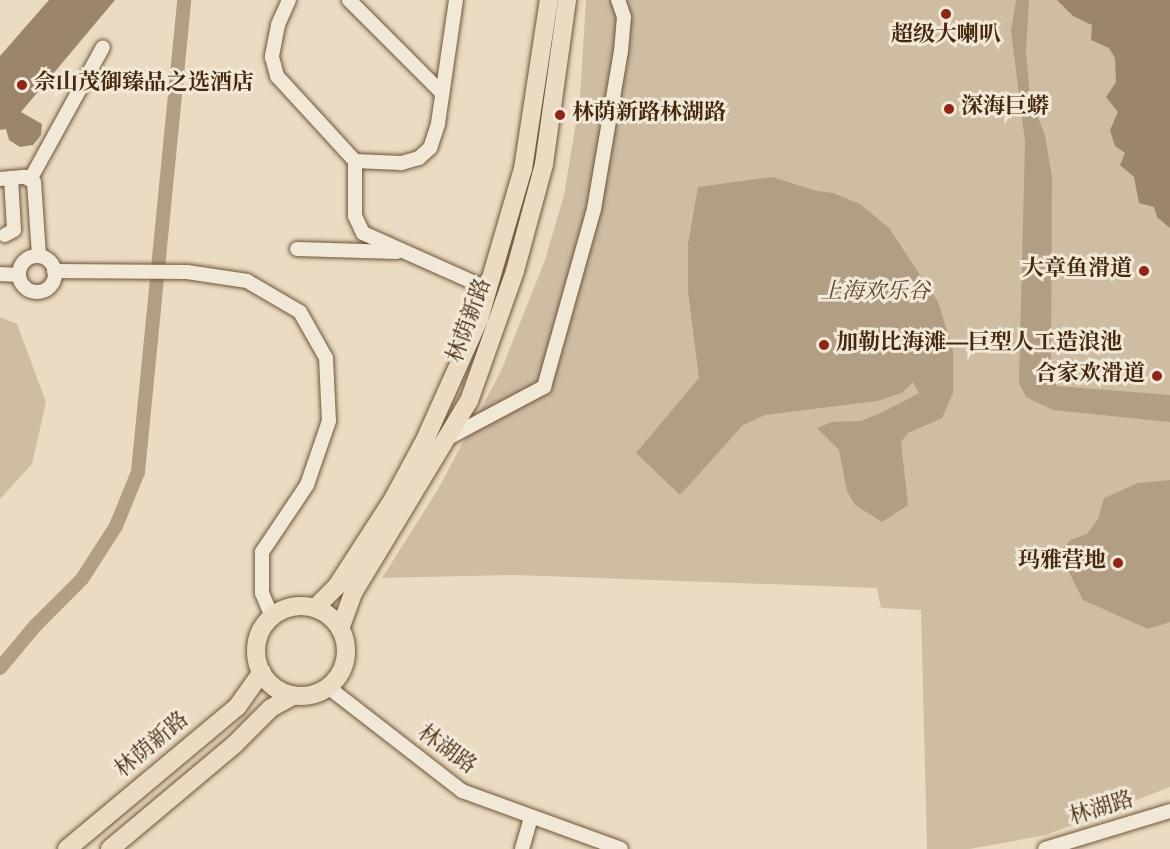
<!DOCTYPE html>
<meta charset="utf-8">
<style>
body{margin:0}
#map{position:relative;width:1170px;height:849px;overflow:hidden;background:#eadbc2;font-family:"Sorts Mill Goudy","Noto Serif SC",serif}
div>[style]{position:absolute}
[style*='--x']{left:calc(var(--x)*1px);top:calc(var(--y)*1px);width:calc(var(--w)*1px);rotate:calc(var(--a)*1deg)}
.green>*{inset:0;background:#cebda3}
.water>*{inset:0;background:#b29e84}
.canal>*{height:14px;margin:-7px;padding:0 7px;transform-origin:7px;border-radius:7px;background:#b29e84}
.building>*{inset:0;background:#9b856b}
.roads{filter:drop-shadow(0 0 2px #6e553a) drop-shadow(0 0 2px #6e553a)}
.minor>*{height:14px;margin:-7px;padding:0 7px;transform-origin:7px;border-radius:7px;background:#f1e8d7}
.minor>.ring{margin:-7px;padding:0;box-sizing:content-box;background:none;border:14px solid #f1e8d7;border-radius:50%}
.major>*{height:18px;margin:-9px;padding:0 9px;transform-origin:9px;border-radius:9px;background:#eadbc2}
.major>.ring{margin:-9px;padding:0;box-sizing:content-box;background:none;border:18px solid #eadbc2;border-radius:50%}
.dots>*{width:16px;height:16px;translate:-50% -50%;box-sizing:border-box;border:3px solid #f1e8d7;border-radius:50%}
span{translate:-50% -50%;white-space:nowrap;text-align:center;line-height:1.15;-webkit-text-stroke:6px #f1e8d7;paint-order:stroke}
.poi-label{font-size:22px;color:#45280d;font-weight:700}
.left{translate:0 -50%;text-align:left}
.right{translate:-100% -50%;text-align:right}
.park-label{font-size:22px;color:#60462b;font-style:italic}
.street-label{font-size:22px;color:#45280d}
</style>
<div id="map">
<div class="green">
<div style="clip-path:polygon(586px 0,1170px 0,1170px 787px,1046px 835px,970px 849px,927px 849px,921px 610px,881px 608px,877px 588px,515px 575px,382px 578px,437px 491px,501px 371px,545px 260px,564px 195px,580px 98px)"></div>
<div style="clip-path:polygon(0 317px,17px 324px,46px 402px,32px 464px,0 499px)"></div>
</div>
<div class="water">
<div style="clip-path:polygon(1016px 0,1029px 0,1026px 52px,1030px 95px,1045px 136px,1052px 177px,1051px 375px,1057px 386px,1170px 395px,1170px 422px,1053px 410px,1026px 397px,1019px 383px,1025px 142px,1011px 31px)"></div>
<div style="clip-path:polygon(772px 177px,817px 191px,833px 193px,860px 204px,889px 228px,938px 302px,953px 350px,953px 393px,942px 418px,908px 433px,901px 442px,908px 505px,882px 522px,855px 505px,847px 491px,839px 450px,817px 428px,832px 422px,861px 421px,883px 412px,919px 393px,913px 382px,902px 393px,877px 401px,765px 415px,743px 425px,680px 495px,636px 453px,699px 378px,688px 291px,688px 244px,698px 187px)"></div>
<div style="clip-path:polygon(1170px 480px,1170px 622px,1148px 629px,1083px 600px,1059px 552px,1071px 540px,1087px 534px,1098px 519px,1104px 498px,1138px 483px)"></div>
</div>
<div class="canal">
<div style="--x:0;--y:668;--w:55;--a:-50.2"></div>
<div style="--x:35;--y:626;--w:66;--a:-45"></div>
<div style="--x:82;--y:579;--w:63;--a:-57.3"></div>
<div style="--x:116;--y:526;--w:58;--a:-67.8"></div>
<div style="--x:138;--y:472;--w:474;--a:-84.4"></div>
</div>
<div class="building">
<div style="clip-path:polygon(49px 0,115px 0,21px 112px,42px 124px,41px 135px,33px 145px,20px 147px,9px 140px,6px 129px,0 130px,0 56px)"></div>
<div style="clip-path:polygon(1057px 0,1170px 0,1170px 228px,1157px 217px,1154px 207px,1139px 203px,1134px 177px,1120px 165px,1125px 153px,1115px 146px,1110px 130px,1118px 112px,1106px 97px,1116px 82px,1115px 58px,1109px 48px,1091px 40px,1092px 25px,1073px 16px)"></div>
</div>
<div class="roads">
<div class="minor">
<div style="--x:289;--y:0;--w:27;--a:114"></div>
<div style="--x:278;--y:25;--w:33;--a:101"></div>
<div style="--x:272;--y:57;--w:20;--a:75"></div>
<div style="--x:277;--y:76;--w:115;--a:47.5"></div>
<div style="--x:349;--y:0;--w:132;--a:45"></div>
<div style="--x:456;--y:0;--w:125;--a:98.3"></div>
<div style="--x:438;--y:124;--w:25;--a:108"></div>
<div style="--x:430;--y:148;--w:15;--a:138"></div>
<div style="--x:419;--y:158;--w:19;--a:164"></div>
<div style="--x:401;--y:163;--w:46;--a:-177.5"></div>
<div style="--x:355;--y:161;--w:55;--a:90"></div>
<div style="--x:355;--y:216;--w:19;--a:65"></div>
<div style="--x:363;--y:233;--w:137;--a:24.1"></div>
<div style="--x:31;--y:178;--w:149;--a:-61.2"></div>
<div style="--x:0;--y:179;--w:25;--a:-5"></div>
<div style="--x:25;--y:177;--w:10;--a:29"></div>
<div style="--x:34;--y:182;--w:74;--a:86.1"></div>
<div style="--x:5;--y:235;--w:10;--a:-29"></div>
<div style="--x:14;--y:230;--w:52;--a:-93.3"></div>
<div style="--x:297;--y:249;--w:100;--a:1.7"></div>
<div class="ring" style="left:19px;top:256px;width:22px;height:22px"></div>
<div style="--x:54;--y:271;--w:133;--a:0.4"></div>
<div style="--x:187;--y:272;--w:61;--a:8.5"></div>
<div style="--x:247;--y:281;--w:61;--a:30.3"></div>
<div style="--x:300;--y:312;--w:53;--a:60.5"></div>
<div style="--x:326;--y:358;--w:63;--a:87.3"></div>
<div style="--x:329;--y:421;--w:68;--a:109"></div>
<div style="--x:307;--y:485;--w:81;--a:123.9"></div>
<div style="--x:262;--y:552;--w:41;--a:90"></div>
<div style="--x:262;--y:593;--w:26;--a:67"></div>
<div style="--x:0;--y:274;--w:18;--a:3"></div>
<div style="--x:448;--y:438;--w:109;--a:-28"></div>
<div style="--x:544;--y:387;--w:185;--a:-74.3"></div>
<div style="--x:594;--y:209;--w:160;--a:-80.3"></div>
<div style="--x:621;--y:51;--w:34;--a:-85"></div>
<div style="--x:624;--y:17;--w:18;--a:-109"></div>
<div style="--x:328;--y:687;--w:170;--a:37.8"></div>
<div style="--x:462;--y:791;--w:169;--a:20"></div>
<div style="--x:522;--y:849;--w:33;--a:-74"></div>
<div style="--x:1045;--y:849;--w:131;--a:-16.9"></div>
</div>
<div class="major">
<div class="ring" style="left:256px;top:606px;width:72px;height:72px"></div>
<div style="--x:315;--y:608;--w:31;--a:-45"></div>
<div style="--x:337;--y:586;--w:101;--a:-57.1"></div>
<div style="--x:392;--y:501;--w:69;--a:-61.6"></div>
<div style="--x:425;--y:440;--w:133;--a:-65.9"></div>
<div style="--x:479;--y:319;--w:156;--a:-73.7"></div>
<div style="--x:523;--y:169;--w:171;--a:-81.3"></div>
<div style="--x:340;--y:629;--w:38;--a:-70"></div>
<div style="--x:353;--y:593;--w:224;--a:-58.9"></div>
<div style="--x:469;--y:401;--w:138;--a:-70.5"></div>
<div style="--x:515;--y:271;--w:111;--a:-74.8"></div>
<div style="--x:544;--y:164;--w:166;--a:-82"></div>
<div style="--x:67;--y:849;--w:222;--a:-39.9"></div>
<div style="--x:237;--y:707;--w:43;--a:-54.5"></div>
<div style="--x:110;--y:849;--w:162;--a:-40"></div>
<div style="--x:234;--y:745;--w:52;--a:-45"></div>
<div style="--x:271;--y:708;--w:26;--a:-29"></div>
</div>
</div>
<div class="dots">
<div style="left:946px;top:14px;background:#8f2418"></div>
<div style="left:22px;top:85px;background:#8f2418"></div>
<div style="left:949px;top:109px;background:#8f2418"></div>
<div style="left:560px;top:115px;background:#8f2418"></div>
<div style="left:1144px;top:271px;background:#8f2418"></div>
<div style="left:824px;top:345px;background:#8f2418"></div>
<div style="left:1157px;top:376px;background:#8f2418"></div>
<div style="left:1118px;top:563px;background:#8f2418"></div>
</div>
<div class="poi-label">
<span style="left:946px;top:37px">超级大喇叭</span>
<span class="left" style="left:34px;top:85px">佘山茂御臻品之选酒店</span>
<span class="left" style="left:961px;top:109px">深海巨蟒</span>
<span class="left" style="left:572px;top:115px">林荫新路林湖路</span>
<span class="right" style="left:1132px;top:271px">大章鱼滑道</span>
<span class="left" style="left:836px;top:345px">加勒比海滩—巨型人工造浪池</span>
<span class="right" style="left:1145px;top:376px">合家欢滑道</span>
<span class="right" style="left:1106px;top:563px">玛雅营地</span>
</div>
<div class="park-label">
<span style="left:875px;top:294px">上海欢乐谷</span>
</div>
<div class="street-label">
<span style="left:471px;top:321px;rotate:-70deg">林荫新路</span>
<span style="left:153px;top:746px;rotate:-40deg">林荫新路</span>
<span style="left:446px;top:751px;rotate:36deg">林湖路</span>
<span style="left:1102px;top:810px;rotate:-17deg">林湖路</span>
</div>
</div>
